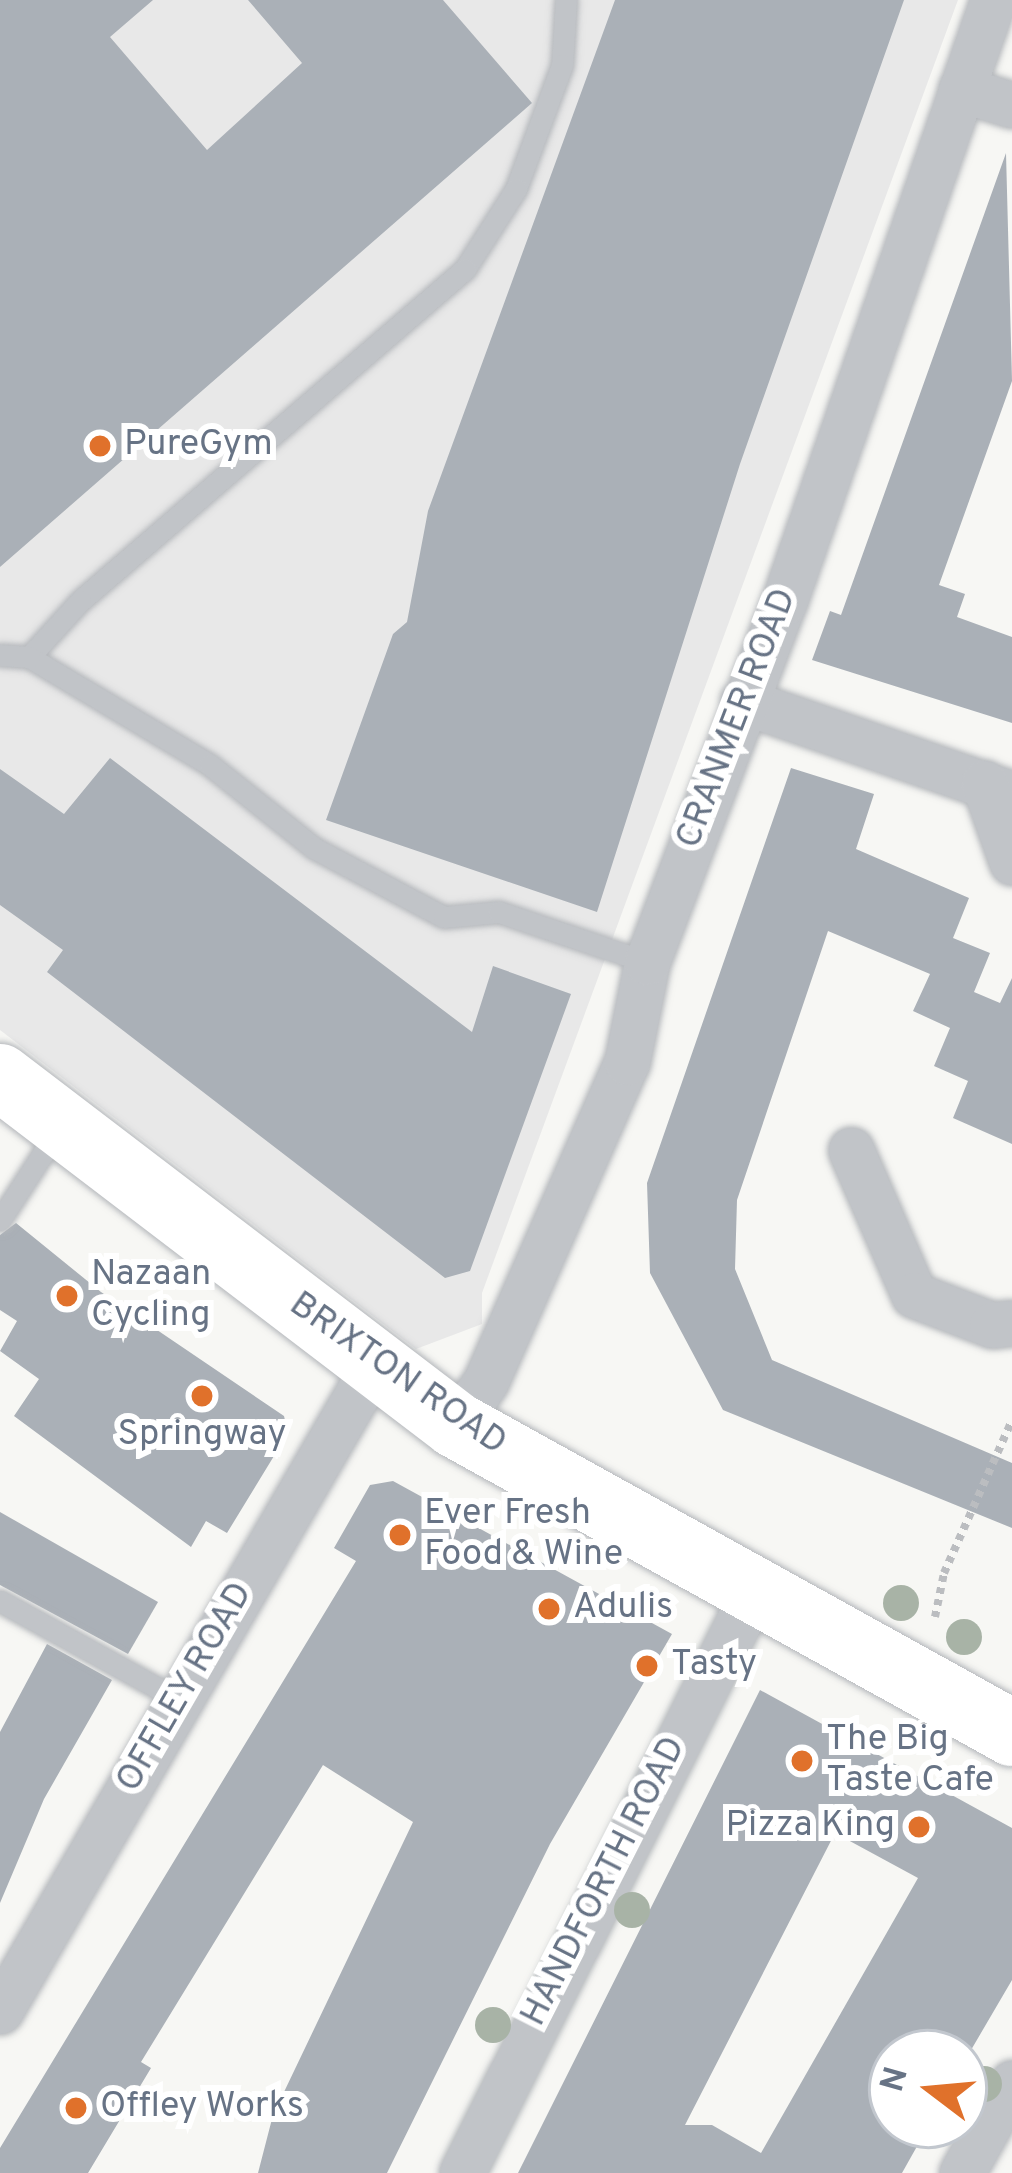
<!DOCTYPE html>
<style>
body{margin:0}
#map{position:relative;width:1012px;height:2173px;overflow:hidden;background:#f7f7f4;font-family:Overpass,sans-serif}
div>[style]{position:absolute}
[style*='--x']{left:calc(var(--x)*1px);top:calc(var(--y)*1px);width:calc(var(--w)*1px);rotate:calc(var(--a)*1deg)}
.built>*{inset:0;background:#e8e8e8}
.building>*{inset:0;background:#aab0b7}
.path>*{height:8px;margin-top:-4px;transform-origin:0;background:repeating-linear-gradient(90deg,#bbbdc0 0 6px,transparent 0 12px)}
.roads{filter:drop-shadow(0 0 3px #b4b7bb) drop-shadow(0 0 3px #b4b7bb)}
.service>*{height:21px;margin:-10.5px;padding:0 10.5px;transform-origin:10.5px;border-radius:10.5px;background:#c1c4c8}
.minor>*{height:45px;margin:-22.5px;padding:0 22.5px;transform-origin:22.5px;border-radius:22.5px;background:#c1c4c8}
.trunk>*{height:66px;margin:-33px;padding:0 33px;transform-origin:33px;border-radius:33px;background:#fff}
.trees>*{width:36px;height:36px;margin:-18px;border-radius:50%;background:#a8b3a6}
.dots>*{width:33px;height:33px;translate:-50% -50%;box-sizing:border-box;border:6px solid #fff;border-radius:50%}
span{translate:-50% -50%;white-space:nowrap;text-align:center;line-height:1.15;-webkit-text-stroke:12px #fff;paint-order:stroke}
.poi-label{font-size:36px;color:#677385}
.left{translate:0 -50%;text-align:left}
.right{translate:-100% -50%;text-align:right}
.street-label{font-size:36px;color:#677385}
.north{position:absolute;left:868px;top:2029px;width:120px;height:120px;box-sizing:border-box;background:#fff;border:3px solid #c2c7ce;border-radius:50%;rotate:286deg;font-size:33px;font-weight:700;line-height:48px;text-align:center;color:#677385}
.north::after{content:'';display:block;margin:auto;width:42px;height:54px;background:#e0712b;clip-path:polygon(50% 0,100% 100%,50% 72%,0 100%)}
</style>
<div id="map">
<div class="built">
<div style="clip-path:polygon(0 0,958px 0,482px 1293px,482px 1324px,416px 1349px,0 1030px)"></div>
</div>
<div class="building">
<div style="clip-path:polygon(0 0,153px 0,110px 37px,207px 150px,302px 63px,248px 0,443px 0,532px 103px,0 567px)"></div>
<div style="clip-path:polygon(615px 0,904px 0,740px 464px,597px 912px,326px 820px,393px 634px,407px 622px,428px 511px)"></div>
<div style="clip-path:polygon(1006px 153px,1012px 381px,939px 585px,965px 594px,957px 617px,1012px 637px,1012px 723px,812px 660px,830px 611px,841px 615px)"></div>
<div style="clip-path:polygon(110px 758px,472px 1032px,493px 966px,571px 994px,470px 1271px,445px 1278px,47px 972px,63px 950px,0 905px,0 769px,64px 814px)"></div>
<div style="clip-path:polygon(791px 768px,874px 794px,856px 849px,969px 898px,953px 938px,990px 953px,974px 992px,1000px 1003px,1012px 978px,1012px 1144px,953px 1118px,968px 1081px,934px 1066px,950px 1028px,913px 1011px,930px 974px,828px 931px,737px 1200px,735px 1269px,772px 1360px,1012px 1463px,1012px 1528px,723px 1410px,650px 1273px,647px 1183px)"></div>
<div style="clip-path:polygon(16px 1223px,101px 1292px,284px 1416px,288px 1433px,227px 1533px,206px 1521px,191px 1547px,14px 1416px,39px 1379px,0 1351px,17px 1321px,0 1310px,0 1235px)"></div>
<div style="clip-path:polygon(393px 1481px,672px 1634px,550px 1844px,387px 2173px,258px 2173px,273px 2115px,413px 1822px,323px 1765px,141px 2062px,151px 2068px,88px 2173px,0 2173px,0 2148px,356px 1561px,334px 1548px,370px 1485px)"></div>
<div style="clip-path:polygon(0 1512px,158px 1602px,128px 1654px,0 1585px)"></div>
<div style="clip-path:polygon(47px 1644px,112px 1680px,44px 1799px,0 1903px,0 1732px)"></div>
<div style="clip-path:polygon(evenodd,760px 1690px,1012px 1828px,1012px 1980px,964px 2062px,964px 2053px,892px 2053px,892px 2125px,929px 2125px,902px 2173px,518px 2173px,760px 1690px,835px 1833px,918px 1878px,761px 2153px,712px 2125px,685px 2125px,835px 1833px)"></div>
</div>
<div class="path">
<div style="--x:935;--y:1617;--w:45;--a:-78.4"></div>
<div style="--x:944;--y:1573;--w:167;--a:-66"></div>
</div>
<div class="roads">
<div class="service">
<div style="--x:566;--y:0;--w:65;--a:93.5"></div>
<div style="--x:562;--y:65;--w:132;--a:110.4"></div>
<div style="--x:516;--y:189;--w:95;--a:122.5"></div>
<div style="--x:465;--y:269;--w:508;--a:139.23"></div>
<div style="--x:80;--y:601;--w:76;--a:132.3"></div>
<div style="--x:29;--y:657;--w:211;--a:30.8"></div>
<div style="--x:210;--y:765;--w:133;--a:38.6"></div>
<div style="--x:314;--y:848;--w:147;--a:28"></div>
<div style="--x:444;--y:917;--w:55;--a:-5.2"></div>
<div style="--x:499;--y:912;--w:156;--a:18.7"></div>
<div style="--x:0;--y:655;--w:29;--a:4"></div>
<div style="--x:0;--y:1220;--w:107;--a:-57.2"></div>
<div style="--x:0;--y:1601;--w:205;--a:28.9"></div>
</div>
<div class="minor">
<div style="--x:961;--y:89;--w:53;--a:17.4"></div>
<div style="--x:743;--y:701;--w:285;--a:19.1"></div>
<div style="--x:984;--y:783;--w:84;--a:70.5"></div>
<div style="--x:851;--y:1150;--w:158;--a:66.5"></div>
<div style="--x:914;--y:1295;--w:84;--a:21"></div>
<div style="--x:992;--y:1325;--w:20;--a:-6"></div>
<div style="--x:456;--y:1425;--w:53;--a:-55.7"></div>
<div style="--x:486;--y:1381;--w:349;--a:-66.2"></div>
<div style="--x:627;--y:1062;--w:102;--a:-78.7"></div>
<div style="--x:647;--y:962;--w:385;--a:-69.2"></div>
<div style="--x:784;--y:602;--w:637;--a:-70.85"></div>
<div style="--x:0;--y:2011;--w:744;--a:-59.92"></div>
<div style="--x:462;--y:2173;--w:649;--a:-63.36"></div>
<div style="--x:962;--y:2173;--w:103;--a:-60.9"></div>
</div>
<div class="trunk">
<div style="--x:0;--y:1077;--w:574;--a:37.35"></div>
<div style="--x:456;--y:1425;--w:636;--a:28.98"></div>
</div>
</div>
<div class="trees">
<div style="left:901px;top:1603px"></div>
<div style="left:964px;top:1637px"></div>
<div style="left:632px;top:1910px"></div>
<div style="left:493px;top:2025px"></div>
<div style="left:984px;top:2084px"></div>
</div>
<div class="dots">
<div style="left:100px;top:446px;background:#e0712b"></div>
<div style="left:67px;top:1296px;background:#e0712b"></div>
<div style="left:202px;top:1396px;background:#e0712b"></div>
<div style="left:400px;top:1535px;background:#e0712b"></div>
<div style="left:549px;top:1609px;background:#e0712b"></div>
<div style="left:647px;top:1666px;background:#e0712b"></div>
<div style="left:802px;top:1761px;background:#e0712b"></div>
<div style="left:919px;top:1827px;background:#e0712b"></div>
<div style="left:76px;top:2108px;background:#e0712b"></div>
</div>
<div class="poi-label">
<span class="left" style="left:124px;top:446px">PureGym</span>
<span class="left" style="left:91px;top:1296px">Nazaan<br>Cycling</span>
<span style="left:202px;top:1436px">Springway</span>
<span class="left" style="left:424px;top:1535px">Ever Fresh<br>Food &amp; Wine</span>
<span class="left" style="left:573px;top:1609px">Adulis</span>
<span class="left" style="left:671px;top:1666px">Tasty</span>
<span class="left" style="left:826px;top:1761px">The Big<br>Taste Cafe</span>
<span class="right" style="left:895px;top:1827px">Pizza King</span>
<span class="left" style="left:100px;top:2108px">Offley Works</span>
</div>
<div class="street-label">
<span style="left:738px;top:719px;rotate:-69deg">CRANMER ROAD</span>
<span style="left:397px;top:1375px;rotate:35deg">BRIXTON ROAD</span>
<span style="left:186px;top:1688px;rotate:-60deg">OFFLEY ROAD</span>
<span style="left:605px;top:1882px;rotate:-63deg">HANDFORTH ROAD</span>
</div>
<div class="north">N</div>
</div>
